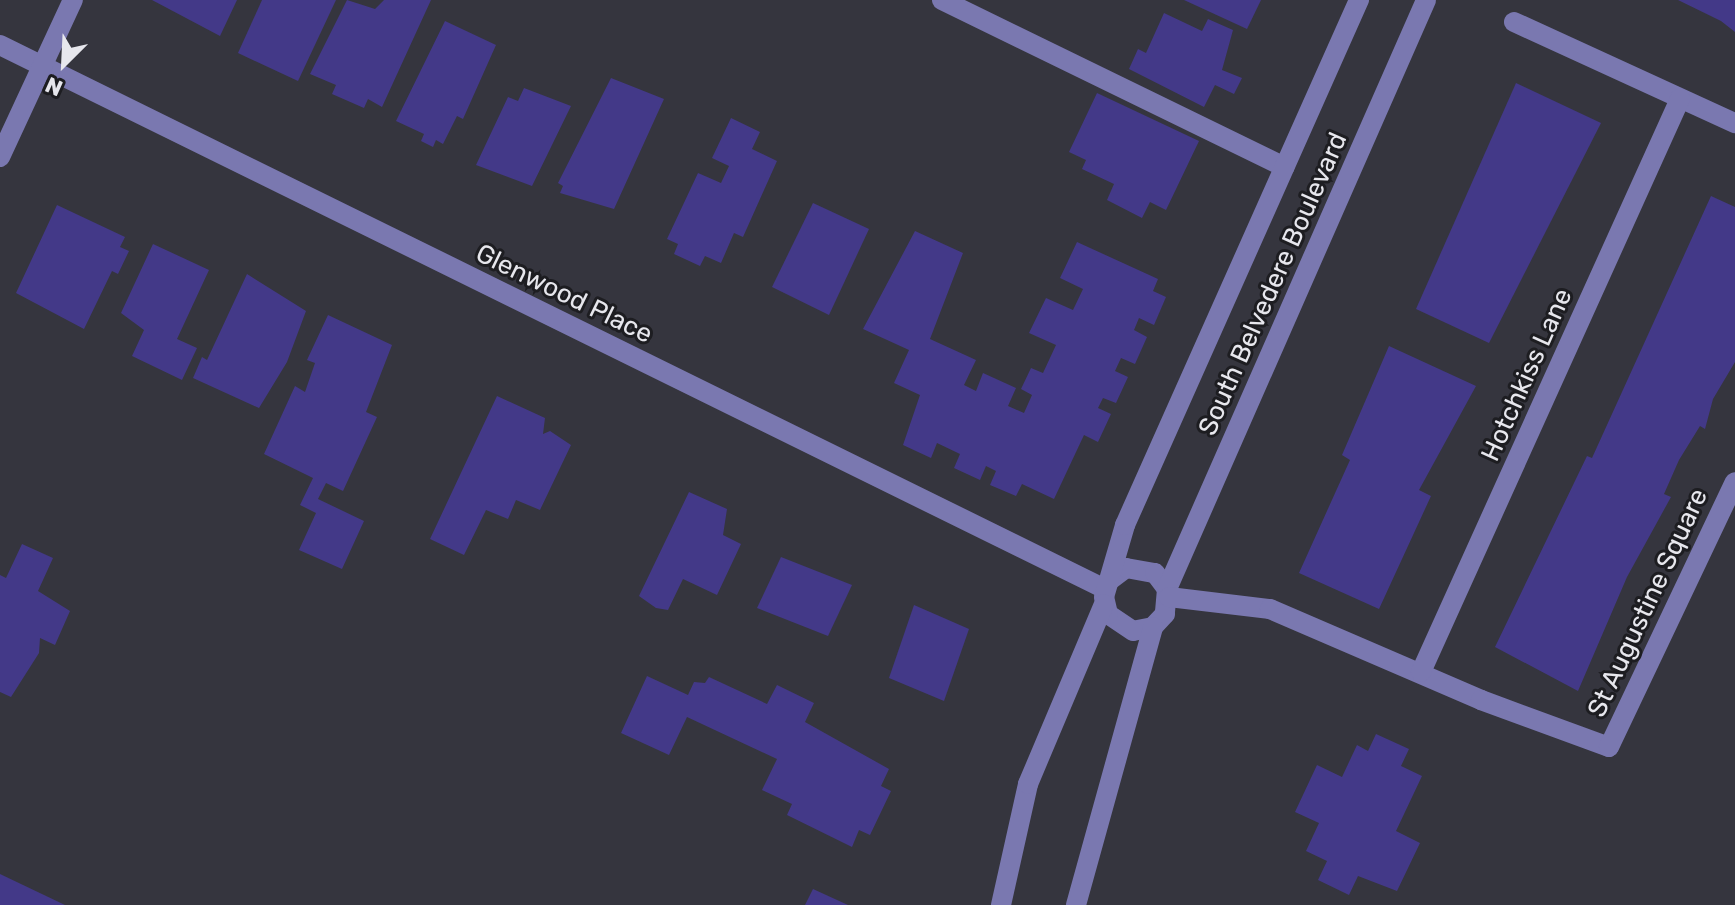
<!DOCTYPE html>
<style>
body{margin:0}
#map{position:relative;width:1735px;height:905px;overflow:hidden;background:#35353e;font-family:Rubik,sans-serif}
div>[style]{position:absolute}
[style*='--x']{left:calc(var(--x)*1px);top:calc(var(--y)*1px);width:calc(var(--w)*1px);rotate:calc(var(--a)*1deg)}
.building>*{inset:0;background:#433988}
.minor>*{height:20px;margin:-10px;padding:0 10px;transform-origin:10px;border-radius:10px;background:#7a78b0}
span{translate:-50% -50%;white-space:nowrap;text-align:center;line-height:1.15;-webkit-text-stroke:6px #1d1d21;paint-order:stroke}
.street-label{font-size:26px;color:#e7e7ed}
.north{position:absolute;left:24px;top:24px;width:80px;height:80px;-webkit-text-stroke:6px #1d1d21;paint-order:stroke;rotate:204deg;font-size:22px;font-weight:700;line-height:32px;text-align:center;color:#e7e7ed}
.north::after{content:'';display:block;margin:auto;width:28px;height:36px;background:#e7e7ed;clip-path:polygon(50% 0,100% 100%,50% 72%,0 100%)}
</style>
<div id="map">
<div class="building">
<div style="clip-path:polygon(152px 0,237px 0,220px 36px)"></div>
<div style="clip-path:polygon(262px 0,336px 0,298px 81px,238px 53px)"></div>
<div style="clip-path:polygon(347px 0,375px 9px,384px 0,431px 0,382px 107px,368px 99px,364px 108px,332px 94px,336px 85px,310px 74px)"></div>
<div style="clip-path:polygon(1184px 0,1261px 0,1247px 29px)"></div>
<div style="clip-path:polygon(1678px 0,1735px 0,1735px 32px,1721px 21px)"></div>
<div style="clip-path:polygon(1164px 13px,1202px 31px,1208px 19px,1233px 30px,1222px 70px,1242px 78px,1234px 94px,1215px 85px,1204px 107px,1129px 69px,1138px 49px,1146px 53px)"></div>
<div style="clip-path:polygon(445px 21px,496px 45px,463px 119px,457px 116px,443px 144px,436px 140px,433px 147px,421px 141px,424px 134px,396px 121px)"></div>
<div style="clip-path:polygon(611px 78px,664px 99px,614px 209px,560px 193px,563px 186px,558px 183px)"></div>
<div style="clip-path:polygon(1516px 83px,1601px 123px,1489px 343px,1416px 309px)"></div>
<div style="clip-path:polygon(524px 88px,571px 106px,532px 186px,476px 165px,508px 97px,518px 101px)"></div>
<div style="clip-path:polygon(1097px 93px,1199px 141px,1166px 210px,1150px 202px,1142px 218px,1107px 200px,1114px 184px,1082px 169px,1086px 160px,1069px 152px)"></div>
<div style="clip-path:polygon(731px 118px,760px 132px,752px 149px,777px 161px,743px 237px,734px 233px,721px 263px,705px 256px,700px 266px,674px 254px,678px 244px,667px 239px,698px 173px,721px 183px,729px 166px,712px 158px)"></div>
<div style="clip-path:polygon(1711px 196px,1735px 207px,1735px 362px,1713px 399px,1705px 429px,1700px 426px,1679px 460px,1664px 494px,1671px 497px,1627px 577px,1578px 691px,1495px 647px,1587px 456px,1592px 458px)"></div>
<div style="clip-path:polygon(813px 203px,869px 229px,829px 315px,772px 287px)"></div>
<div style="clip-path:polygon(57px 205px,125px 237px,120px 247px,129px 251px,118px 274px,112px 271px,84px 329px,16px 293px)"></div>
<div style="clip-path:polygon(915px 231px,963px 253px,930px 339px,976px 360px,964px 385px,976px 391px,983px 373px,1016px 388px,1008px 406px,1024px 413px,1032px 395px,1021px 389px,1031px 368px,1043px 373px,1056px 345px,1029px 333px,1046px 298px,1073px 310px,1083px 289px,1060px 278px,1077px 242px,1158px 279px,1153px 291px,1166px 297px,1154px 325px,1139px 318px,1134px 330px,1147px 337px,1135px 364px,1121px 358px,1115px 371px,1128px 377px,1116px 403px,1103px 398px,1098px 408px,1111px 414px,1098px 442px,1084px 435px,1054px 499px,1022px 484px,1016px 496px,990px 485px,996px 471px,986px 466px,980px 480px,954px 468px,960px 454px,937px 443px,931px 458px,903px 445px,920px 395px,894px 383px,909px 350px,863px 329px)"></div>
<div style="clip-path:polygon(153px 244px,209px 270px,177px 339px,197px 348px,182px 380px,132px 356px,144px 330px,121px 313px)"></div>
<div style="clip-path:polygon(247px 274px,306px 311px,287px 362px,259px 408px,193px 378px,202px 357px,207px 360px)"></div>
<div style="clip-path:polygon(328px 315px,392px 345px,366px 412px,377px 417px,343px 491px,326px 483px,318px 499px,364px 521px,342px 569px,299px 550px,316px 513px,300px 505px,313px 478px,264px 454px,295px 386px,305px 392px,315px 363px,307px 360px)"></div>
<div style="clip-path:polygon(1389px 346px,1476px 386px,1419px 490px,1431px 496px,1379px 609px,1299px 573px,1350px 460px,1342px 455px)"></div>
<div style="clip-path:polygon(497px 396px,545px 418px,543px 434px,550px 431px,571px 445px,540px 510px,516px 500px,508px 519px,486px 510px,464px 555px,430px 539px)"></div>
<div style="clip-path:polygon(689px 492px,727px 509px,723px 535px,741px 544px,717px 595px,683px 579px,668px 610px,656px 608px,639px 596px)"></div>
<div style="clip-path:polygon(22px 544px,53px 558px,38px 591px,70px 611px,55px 645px,40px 638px,39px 653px,11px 697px,0 692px,0 575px,6px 578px)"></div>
<div style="clip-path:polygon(781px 557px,852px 585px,828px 636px,757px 608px)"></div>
<div style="clip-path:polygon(914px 605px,969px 629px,944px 701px,889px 678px)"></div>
<div style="clip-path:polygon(647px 676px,688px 695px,694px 682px,705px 683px,709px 677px,767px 704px,777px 685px,814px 703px,805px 722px,889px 769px,881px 786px,891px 791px,870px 835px,859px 830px,852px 847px,787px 815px,792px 804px,762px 790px,777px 759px,687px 717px,669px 755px,621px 733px)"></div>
<div style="clip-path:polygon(1376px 734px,1409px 749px,1401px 766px,1422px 776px,1396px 831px,1420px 843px,1397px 891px,1358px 876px,1349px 895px,1318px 880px,1327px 861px,1306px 851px,1319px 823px,1295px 812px,1317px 765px,1342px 777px,1357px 745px,1368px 751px)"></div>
<div style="clip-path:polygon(0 874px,65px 905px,0 905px)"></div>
<div style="clip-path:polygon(813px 889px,848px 905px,805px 905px)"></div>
</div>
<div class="minor">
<div style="--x:942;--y:0;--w:381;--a:26"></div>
<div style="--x:1514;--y:22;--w:243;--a:24.6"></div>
<div style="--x:0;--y:45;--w:1232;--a:26.21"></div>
<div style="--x:0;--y:157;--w:173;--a:-65.1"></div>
<div style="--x:1110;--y:580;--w:20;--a:-37"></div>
<div style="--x:1126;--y:568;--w:29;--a:10"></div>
<div style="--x:1155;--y:573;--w:20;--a:53"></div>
<div style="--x:1167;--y:589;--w:25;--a:95"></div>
<div style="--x:1165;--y:614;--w:18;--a:133"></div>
<div style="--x:1153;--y:627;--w:20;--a:169"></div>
<div style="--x:1133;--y:631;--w:30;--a:-146"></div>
<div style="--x:1108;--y:614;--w:17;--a:-103"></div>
<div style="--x:1104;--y:597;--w:75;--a:-73.7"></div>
<div style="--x:1125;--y:525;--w:575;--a:-65.98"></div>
<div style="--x:1167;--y:589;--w:643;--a:-66.26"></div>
<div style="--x:1169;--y:597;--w:102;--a:6.8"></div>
<div style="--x:1270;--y:609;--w:230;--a:23.3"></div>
<div style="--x:1481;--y:700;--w:136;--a:20.2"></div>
<div style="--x:1609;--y:747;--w:293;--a:-64.6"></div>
<div style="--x:1421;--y:672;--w:629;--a:-65.68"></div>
<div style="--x:1001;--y:905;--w:124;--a:-77.4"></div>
<div style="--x:1028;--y:784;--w:195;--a:-67.1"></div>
<div style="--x:1076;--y:905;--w:288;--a:-74.5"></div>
</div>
<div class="street-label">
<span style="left:1273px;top:284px;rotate:-66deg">South Belvedere Boulevard</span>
<span style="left:564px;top:294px;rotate:26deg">Glenwood Place</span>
<span style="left:1527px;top:375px;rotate:-66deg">Hotchkiss Lane</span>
<span style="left:1648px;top:603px;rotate:-65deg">St Augustine Square</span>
</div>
<div class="north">N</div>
</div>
